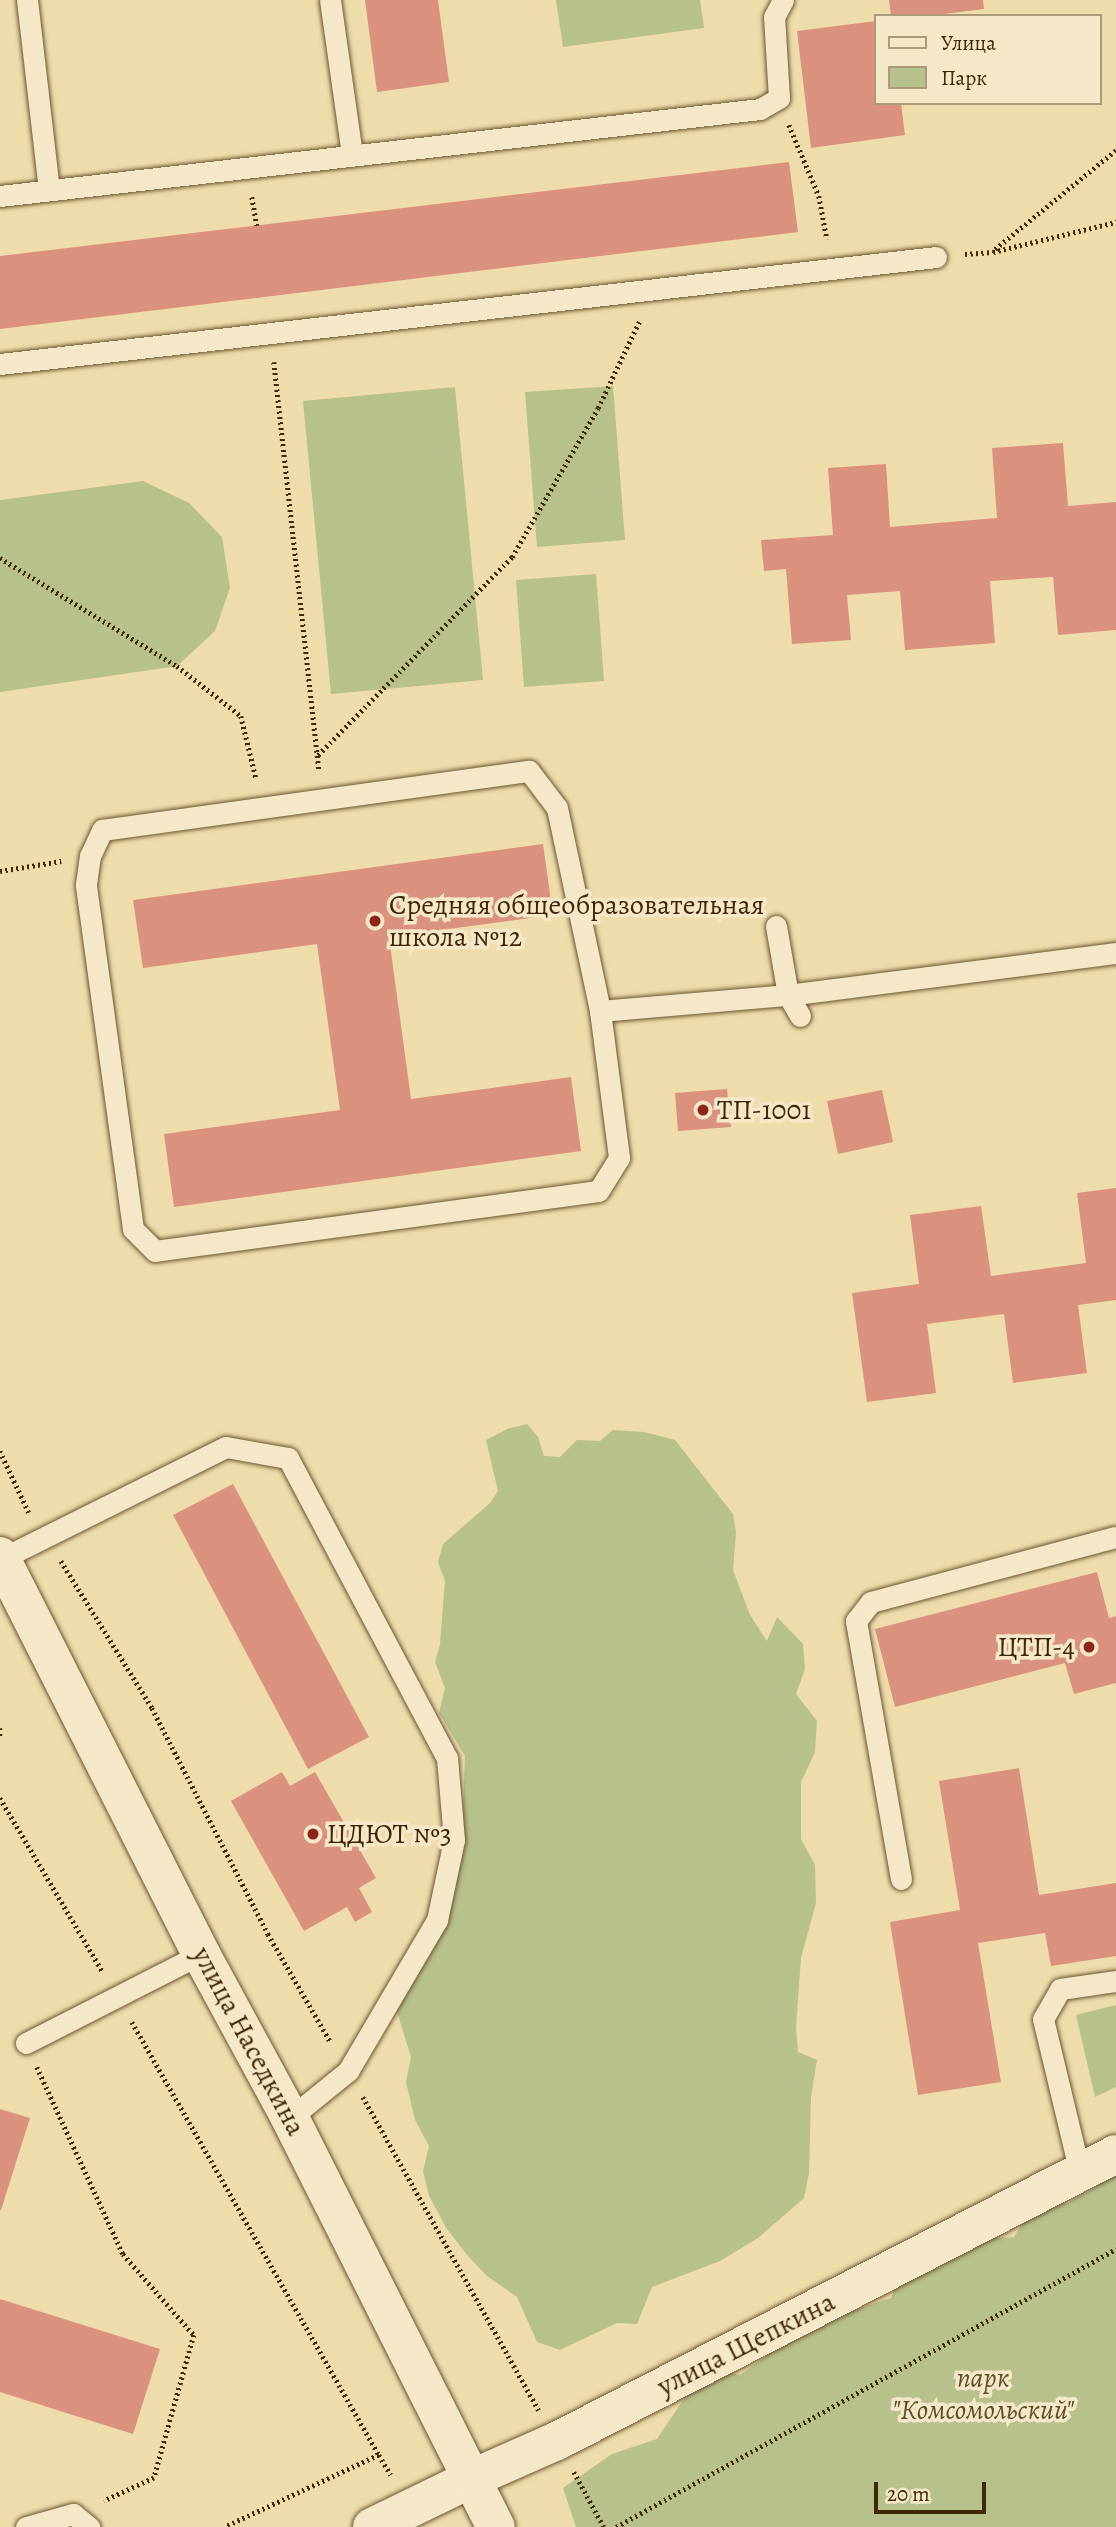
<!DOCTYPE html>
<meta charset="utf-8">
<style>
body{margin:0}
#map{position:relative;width:1116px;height:2527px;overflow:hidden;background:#eedcab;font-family:Alegreya,serif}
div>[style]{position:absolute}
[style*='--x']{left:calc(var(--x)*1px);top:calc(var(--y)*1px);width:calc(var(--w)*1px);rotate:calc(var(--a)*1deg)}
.green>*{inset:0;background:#b6c18b}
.building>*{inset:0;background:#da927f}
.path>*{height:4.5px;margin-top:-2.25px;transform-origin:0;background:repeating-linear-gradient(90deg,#402807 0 2px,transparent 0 5.5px)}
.roads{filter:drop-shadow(0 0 2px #6c5530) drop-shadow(0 0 2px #6c5530)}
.service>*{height:21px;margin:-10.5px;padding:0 10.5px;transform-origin:10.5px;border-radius:10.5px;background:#f4e8c8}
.minor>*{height:38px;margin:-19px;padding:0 19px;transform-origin:19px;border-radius:19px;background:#f4e8c8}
.secondary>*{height:38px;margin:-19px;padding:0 19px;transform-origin:19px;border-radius:19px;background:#f4e8c8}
.dots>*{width:19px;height:19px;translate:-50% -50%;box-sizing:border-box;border:4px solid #f4e8c8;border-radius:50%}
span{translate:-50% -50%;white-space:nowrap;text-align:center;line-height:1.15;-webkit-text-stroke:7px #f4e8c8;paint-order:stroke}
.poi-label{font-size:28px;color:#402807}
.left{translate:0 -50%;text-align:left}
.right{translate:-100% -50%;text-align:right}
.street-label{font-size:28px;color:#402807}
.park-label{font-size:28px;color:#5e4e28;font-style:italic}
.legend{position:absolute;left:874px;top:14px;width:228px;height:91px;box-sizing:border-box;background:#f4e8c8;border:2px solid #ac9b7b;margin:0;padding:9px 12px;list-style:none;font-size:21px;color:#402807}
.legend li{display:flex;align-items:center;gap:14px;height:35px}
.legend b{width:35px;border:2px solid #ac9b7b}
.scale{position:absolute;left:874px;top:2482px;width:112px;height:32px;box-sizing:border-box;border:4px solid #402807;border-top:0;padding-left:9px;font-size:21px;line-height:24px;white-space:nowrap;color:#402807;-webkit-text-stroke:5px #f4e8c8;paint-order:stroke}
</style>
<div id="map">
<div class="green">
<div style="clip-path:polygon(556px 0,700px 0,704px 28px,563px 47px)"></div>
<div style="clip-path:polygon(613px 386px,625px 540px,537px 547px,525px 392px)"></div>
<div style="clip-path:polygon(455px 387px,483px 680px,331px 694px,303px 401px)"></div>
<div style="clip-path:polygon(143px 481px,189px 503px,222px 537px,230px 588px,215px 631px,177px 666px,0 692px,0 500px)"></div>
<div style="clip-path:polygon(596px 574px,604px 681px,524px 687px,516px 580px)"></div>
<div style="clip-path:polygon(527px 1424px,538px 1437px,544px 1456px,560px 1457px,577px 1440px,600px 1441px,613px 1430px,644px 1432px,675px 1440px,733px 1514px,736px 1533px,733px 1570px,750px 1615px,767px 1641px,777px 1617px,803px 1644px,805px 1669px,796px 1694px,817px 1721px,815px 1752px,801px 1782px,801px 1839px,815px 1865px,816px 1903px,801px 1958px,796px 2027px,798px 2052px,817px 2060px,811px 2097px,809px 2173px,804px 2198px,758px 2238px,720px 2261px,652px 2287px,637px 2324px,617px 2323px,560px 2350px,537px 2342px,517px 2297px,487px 2276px,468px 2256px,447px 2229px,429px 2196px,423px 2171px,429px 2146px,415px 2120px,406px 2082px,411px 2057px,395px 2005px,462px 1841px,465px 1756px,439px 1713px,445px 1688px,435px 1662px,440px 1644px,445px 1581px,438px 1562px,443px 1544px,490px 1503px,498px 1491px,486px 1440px,507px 1429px)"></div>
<div style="clip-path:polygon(1116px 2005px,1116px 2087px,1095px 2097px,1076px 2015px)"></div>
<div style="clip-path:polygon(1116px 2165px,1116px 2527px,576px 2527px,563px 2488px,612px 2454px,657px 2439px,705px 2367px,740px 2375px,811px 2324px,891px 2298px,901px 2273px,959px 2240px,1014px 2237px,1036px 2201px,1068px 2203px,1096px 2187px)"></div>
</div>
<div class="building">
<div style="clip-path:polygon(365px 0,438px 0,449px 82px,377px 92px)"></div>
<div style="clip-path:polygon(889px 0,983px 0,984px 9px,927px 16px,891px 16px)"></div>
<div style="clip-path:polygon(876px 21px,876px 103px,901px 103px,905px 135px,811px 148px,797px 31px)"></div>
<div style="clip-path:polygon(789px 162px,798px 232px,0 329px,0 256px)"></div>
<div style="clip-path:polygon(1063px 443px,1068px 506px,1116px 502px,1116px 630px,1058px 635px,1053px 577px,990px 581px,995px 643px,905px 650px,900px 591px,847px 595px,851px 640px,792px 644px,786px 569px,764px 571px,761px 540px,833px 535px,828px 468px,886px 464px,890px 527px,997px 518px,992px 448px)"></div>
<div style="clip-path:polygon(543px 844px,553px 915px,389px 937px,411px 1099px,571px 1077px,581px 1151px,174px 1207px,164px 1134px,340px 1110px,317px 944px,143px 968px,133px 900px)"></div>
<div style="clip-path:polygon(727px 1089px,731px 1127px,678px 1131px,675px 1093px)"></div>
<div style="clip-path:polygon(882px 1090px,893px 1142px,838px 1154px,827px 1101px)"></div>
<div style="clip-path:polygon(1116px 1188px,1116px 1300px,1078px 1305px,1087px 1373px,1013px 1383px,1004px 1314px,927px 1324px,936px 1393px,867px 1402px,852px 1293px,919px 1284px,910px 1215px,981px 1206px,991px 1276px,1086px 1263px,1077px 1193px)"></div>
<div style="clip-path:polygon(233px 1484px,369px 1737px,308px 1769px,173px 1515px)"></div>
<div style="clip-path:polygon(1097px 1572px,1109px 1618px,1116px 1616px,1116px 1683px,1074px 1694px,1065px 1663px,895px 1707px,875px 1629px)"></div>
<div style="clip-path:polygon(1019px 1768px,1039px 1895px,1116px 1883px,1116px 1956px,1051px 1966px,1045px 1933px,978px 1943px,1001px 2082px,918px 2095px,890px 1922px,960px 1910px,939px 1781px)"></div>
<div style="clip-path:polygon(282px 1772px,290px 1786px,315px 1772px,376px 1878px,359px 1888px,372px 1912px,355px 1922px,347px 1907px,304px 1931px,231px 1801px)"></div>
<div style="clip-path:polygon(0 2109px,30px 2118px,1px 2210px,0 2210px)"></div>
<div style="clip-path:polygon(0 2299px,160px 2349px,133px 2434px,0 2392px)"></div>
</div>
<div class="path">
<div style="--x:789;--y:125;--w:77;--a:67.1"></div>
<div style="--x:819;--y:196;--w:44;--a:79.5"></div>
<div style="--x:252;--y:197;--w:29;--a:80"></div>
<div style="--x:995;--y:249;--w:156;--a:-39.3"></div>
<div style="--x:965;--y:254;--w:28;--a:-4"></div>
<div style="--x:993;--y:252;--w:127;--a:-13.7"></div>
<div style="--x:274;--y:362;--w:411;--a:83.7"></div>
<div style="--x:0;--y:558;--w:207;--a:31.4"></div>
<div style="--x:177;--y:666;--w:81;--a:38"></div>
<div style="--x:241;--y:716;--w:64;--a:76.4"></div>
<div style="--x:318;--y:755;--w:277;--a:-45.6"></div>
<div style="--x:512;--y:557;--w:172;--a:-60"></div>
<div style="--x:598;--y:408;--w:98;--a:-64.5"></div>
<div style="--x:0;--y:871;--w:62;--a:-9.3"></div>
<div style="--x:0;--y:1451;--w:68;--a:64.9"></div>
<div style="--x:61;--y:1561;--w:173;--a:58.2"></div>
<div style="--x:152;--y:1708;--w:254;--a:62.8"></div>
<div style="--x:268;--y:1934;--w:124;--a:59.9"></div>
<div style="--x:0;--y:1728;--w:10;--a:90"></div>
<div style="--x:0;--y:1798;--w:202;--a:59.4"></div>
<div style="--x:132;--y:2022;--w:498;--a:60.3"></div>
<div style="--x:379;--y:2455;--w:170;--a:154.9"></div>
<div style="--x:37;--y:2067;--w:206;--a:65.3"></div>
<div style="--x:123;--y:2254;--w:108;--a:48.8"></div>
<div style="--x:194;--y:2335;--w:148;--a:105.6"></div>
<div style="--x:154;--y:2478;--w:55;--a:155.3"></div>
<div style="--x:363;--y:2097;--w:359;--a:60.7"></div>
<div style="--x:379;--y:2455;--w:23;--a:59"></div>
<div style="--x:574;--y:2472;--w:63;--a:61.4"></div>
<div style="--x:616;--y:2527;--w:572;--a:-29.07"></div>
</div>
<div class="roads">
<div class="service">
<div style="--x:27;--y:0;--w:190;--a:83.4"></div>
<div style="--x:330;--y:0;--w:157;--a:81.9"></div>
<div style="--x:0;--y:196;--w:765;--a:-6.53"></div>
<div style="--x:760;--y:109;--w:22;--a:-30"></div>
<div style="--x:779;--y:98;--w:81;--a:-93.5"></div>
<div style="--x:774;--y:17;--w:19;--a:-62"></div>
<div style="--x:0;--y:364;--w:942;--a:-6.52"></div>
<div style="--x:776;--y:926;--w:70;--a:80.1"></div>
<div style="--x:788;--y:995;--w:331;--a:-7.3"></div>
<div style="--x:600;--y:1011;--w:148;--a:82.6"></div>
<div style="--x:619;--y:1158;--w:39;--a:122"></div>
<div style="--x:598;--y:1191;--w:447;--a:172.3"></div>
<div style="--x:155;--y:1251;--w:31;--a:-135"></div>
<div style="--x:133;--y:1229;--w:348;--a:-97.8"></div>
<div style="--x:86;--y:884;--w:28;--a:-82"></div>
<div style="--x:90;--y:856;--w:29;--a:-65"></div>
<div style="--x:102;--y:830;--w:431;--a:-7.9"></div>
<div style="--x:529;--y:771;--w:46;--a:52.9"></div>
<div style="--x:557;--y:808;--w:208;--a:78"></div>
<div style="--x:600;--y:1011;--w:189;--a:-4.9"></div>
<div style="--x:788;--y:995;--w:24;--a:60"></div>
<div style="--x:1;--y:1559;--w:251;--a:-26.5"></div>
<div style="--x:226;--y:1447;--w:63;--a:10.1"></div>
<div style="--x:288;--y:1458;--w:340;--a:62.1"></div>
<div style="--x:447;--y:1758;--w:82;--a:85.1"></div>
<div style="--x:454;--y:1840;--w:82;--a:102"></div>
<div style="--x:437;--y:1920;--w:175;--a:120.5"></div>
<div style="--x:348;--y:2071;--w:75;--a:141"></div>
<div style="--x:901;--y:1879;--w:262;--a:-99.9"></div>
<div style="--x:856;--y:1621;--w:24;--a:-52"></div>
<div style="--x:871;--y:1602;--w:253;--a:-14.9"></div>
<div style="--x:26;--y:2043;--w:196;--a:-27"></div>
<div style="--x:1080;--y:2173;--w:158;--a:-103.5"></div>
<div style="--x:1043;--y:2019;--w:34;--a:-60"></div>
<div style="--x:1060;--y:1989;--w:57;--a:-8.1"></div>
<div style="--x:26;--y:2527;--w:49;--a:-15.5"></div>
<div style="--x:73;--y:2514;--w:21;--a:39"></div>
</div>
<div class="minor">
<div style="--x:372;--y:2527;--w:112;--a:-25.9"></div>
</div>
<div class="secondary">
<div style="--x:0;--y:1556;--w:446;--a:63.2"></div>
<div style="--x:201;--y:1954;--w:187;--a:61.5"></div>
<div style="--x:290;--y:2118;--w:458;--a:63.3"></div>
<div style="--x:473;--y:2478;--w:92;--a:-23.8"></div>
<div style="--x:557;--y:2441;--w:628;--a:-27.18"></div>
</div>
</div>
<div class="dots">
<div style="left:375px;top:921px;background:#8f2418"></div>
<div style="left:703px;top:1110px;background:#8f2418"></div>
<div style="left:1089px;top:1647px;background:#8f2418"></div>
<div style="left:313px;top:1834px;background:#8f2418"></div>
</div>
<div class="poi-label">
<span class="left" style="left:389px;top:921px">Средняя общеобразовательная<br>школа №12</span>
<span class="left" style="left:717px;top:1110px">ТП-1001</span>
<span class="right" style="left:1075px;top:1647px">ЦТП-4</span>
<span class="left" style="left:327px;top:1834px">ЦДЮТ №3</span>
</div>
<div class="street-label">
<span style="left:249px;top:2041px;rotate:62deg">улица Наседкина</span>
<span style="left:746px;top:2344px;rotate:-27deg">улица Щепкина</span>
</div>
<div class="park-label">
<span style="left:983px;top:2394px">парк<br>"Комсомольский"</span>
</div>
<ul class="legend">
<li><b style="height:9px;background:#f4e8c8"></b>Улица</li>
<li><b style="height:19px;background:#b6c18b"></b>Парк</li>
</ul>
<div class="scale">20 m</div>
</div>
